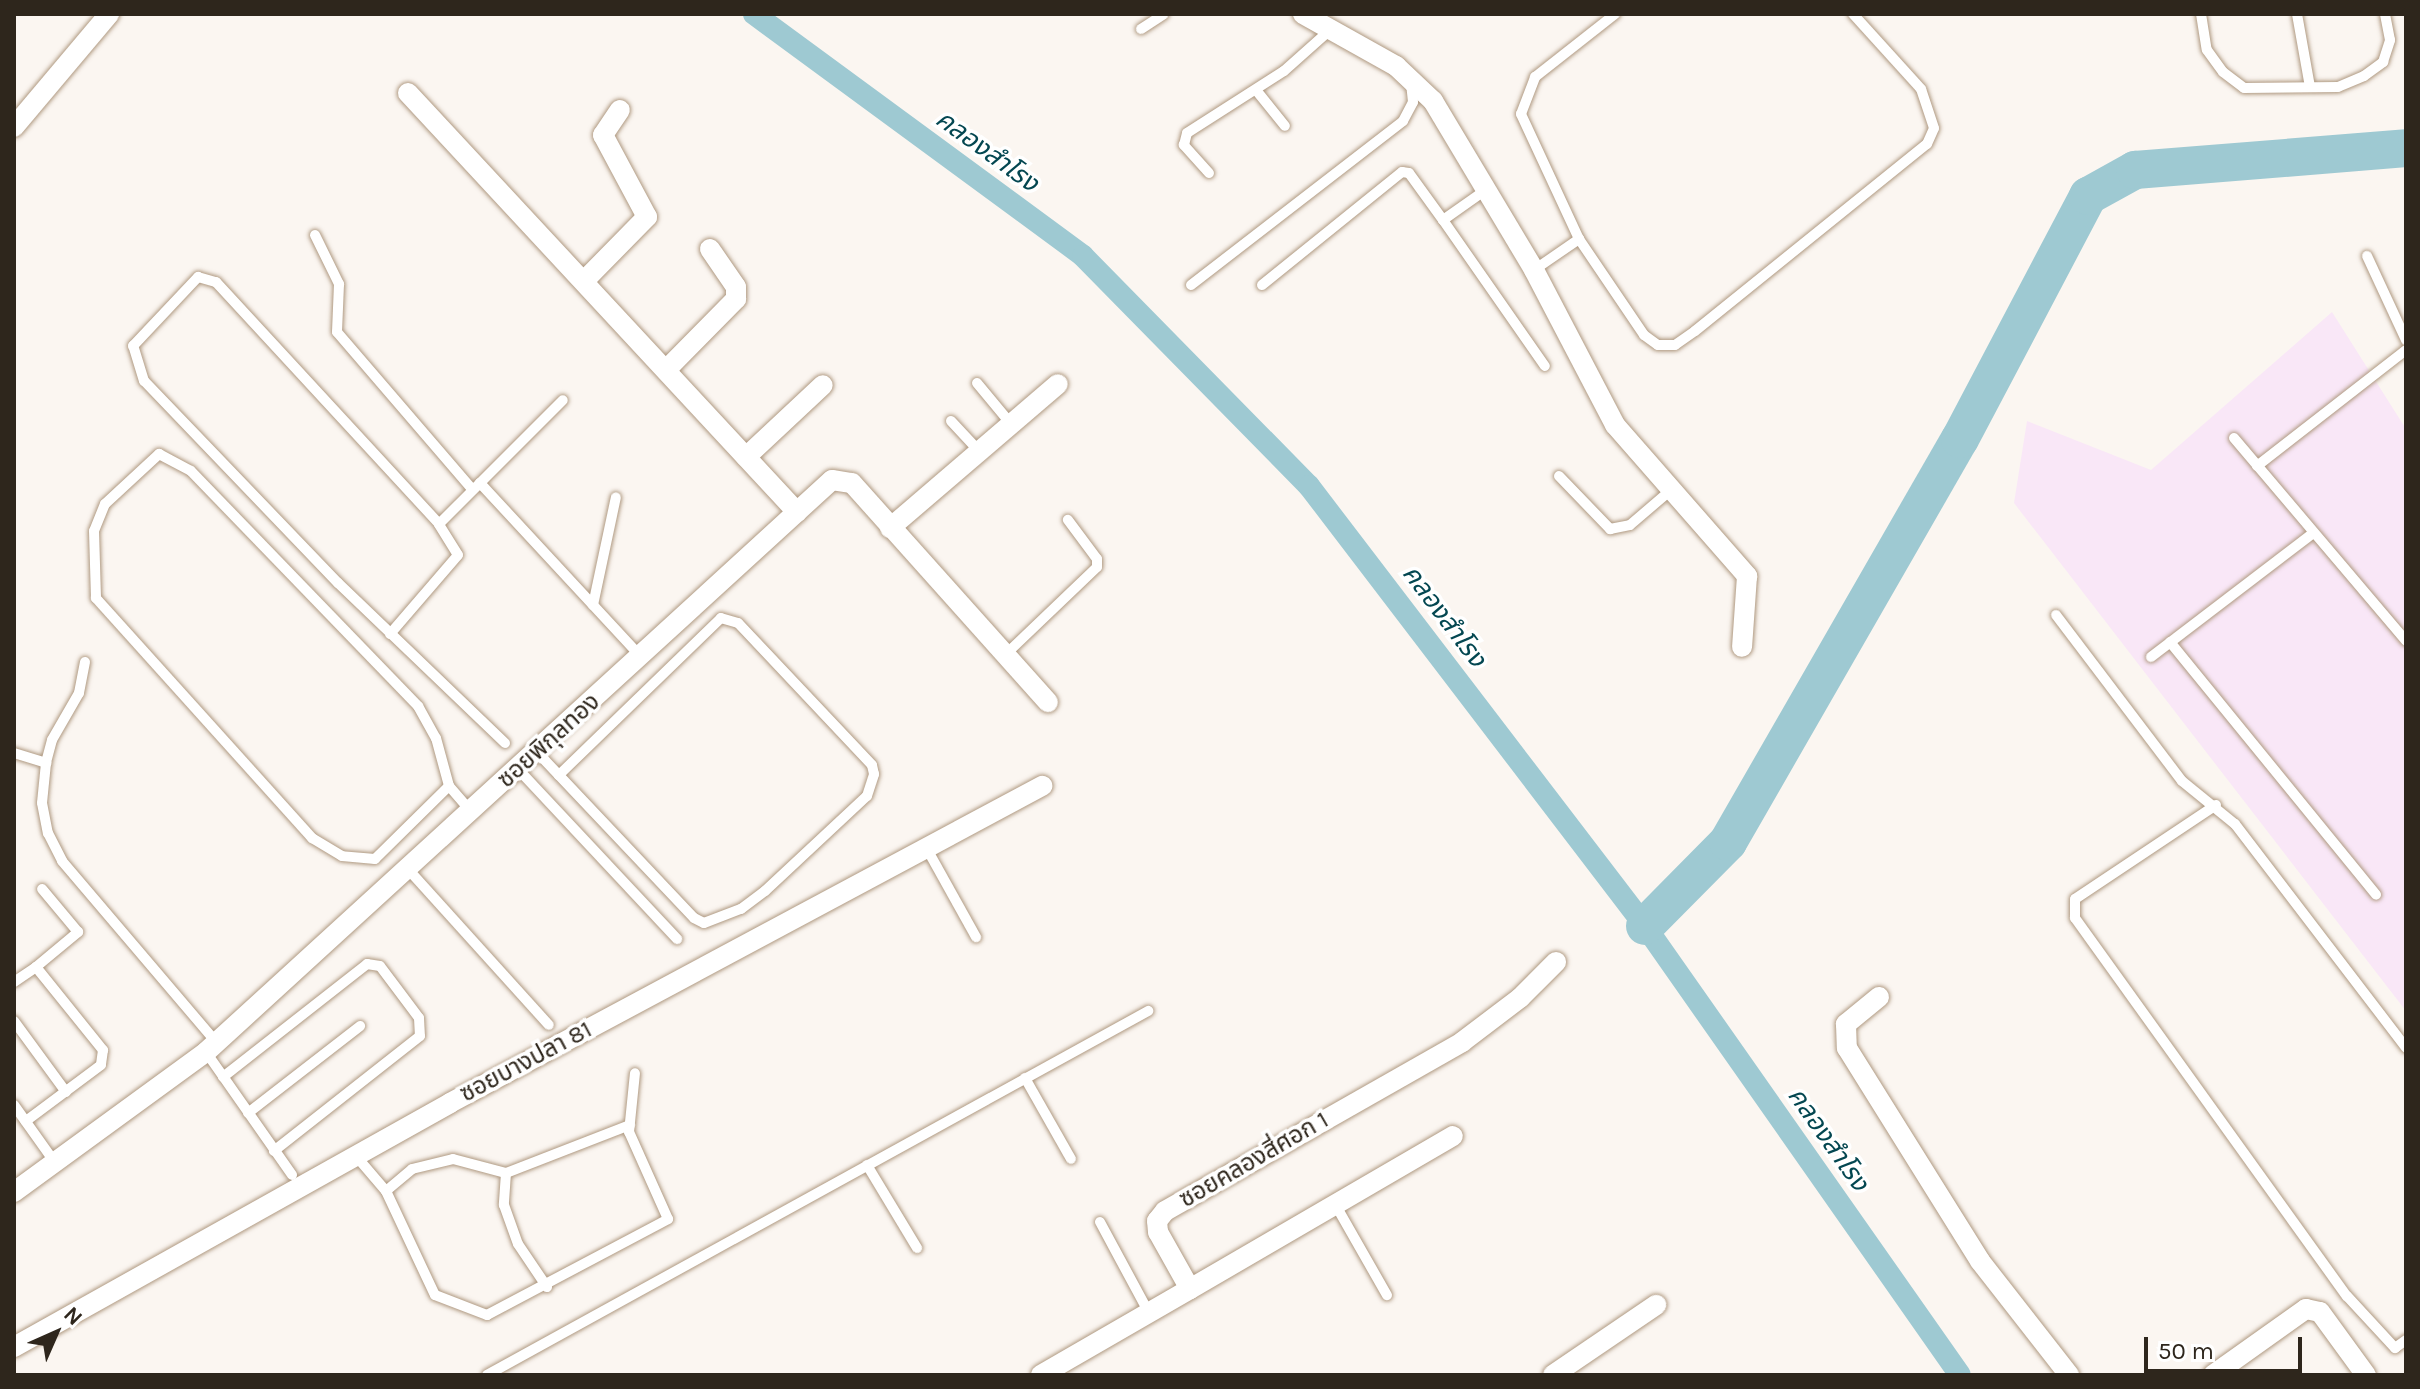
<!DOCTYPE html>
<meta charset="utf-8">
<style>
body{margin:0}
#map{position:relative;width:2420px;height:1389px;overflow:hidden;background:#fbf6f1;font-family:Karla,"Noto Sans Thai",sans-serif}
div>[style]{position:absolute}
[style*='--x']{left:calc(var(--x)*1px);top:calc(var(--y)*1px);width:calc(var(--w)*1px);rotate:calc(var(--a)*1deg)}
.industrial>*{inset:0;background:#f9e7f7}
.canal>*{height:22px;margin:-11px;padding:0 11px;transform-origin:11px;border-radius:11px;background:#9ec9d2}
.river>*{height:38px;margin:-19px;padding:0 19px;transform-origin:19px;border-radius:19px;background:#9ec9d2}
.roads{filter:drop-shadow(0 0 2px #af9981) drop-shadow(0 0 2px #af9981)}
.lane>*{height:10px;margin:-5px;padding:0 5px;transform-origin:5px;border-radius:5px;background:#fff}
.street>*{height:20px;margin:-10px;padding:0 10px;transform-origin:10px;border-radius:10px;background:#fff}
span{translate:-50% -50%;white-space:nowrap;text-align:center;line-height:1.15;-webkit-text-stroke:7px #fff;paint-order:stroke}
.street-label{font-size:24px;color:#2e261c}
.water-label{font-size:26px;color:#044751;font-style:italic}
.frame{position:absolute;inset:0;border:16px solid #2e261c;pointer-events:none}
.north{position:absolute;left:16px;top:1293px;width:80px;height:80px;-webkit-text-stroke:6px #fff;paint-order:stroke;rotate:45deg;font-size:22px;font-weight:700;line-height:32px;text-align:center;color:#2e261c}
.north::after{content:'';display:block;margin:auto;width:28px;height:36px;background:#2e261c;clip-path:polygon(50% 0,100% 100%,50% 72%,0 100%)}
.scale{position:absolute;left:2144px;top:1337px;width:158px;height:36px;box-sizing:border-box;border:4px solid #2e261c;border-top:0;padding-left:10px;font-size:24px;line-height:28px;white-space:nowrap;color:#2e261c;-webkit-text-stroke:6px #fff;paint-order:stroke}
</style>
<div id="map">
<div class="industrial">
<div style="clip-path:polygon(2332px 312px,2406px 429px,2406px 1011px,2014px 503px,2027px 421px,2151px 470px)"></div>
</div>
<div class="canal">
<div style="--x:754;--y:14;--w:408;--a:36.3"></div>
<div style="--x:1083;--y:256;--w:322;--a:45.5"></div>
<div style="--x:1309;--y:486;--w:554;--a:52.63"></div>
<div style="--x:1645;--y:926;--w:548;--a:54.95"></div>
</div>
<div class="river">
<div style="--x:1645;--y:926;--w:118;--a:-45.3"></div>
<div style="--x:1728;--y:842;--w:465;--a:-60.1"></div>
<div style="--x:1960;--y:439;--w:275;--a:-62.2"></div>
<div style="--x:2088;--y:196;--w:54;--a:-29"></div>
<div style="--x:2135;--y:170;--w:272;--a:-4.6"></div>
</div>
<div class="roads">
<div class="lane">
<div style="--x:2201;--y:14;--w:36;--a:81"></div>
<div style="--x:2207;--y:50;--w:27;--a:54"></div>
<div style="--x:2223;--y:72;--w:26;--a:37"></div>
<div style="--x:2244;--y:88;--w:94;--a:-0.6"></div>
<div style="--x:2338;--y:87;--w:28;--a:-23"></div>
<div style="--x:2364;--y:76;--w:24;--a:-36"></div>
<div style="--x:2383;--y:62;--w:23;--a:-72"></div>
<div style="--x:2390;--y:40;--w:26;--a:-101"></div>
<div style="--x:2297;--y:14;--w:74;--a:79.9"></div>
<div style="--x:1141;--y:29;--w:27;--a:-33"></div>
<div style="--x:1256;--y:90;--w:46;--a:51.1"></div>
<div style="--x:1209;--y:173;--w:38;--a:-132"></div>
<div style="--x:1184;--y:145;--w:12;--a:-76"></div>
<div style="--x:1187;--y:133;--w:115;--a:-32.6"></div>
<div style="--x:1284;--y:71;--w:62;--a:-41.7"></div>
<div style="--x:1487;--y:189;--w:54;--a:144.8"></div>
<div style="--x:1443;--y:220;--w:178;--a:55.1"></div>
<div style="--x:315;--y:235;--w:55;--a:63.9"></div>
<div style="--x:339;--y:284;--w:48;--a:92.4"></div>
<div style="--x:337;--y:332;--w:208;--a:49.3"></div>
<div style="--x:1579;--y:239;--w:138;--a:-114.9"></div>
<div style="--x:1521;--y:114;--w:40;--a:-69"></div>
<div style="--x:1535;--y:77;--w:102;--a:-38.2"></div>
<div style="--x:2367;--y:256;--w:93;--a:65.1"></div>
<div style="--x:1534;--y:270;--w:55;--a:-34.6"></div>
<div style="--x:1579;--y:239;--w:116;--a:55.9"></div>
<div style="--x:1644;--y:335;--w:17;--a:36"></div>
<div style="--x:1658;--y:345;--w:17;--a:0"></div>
<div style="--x:1675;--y:345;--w:24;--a:-35"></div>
<div style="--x:1695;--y:331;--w:298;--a:-38.9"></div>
<div style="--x:1927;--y:144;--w:17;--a:-66"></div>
<div style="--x:1934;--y:128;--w:41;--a:-108.4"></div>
<div style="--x:1921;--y:89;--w:101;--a:-132.2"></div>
<div style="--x:1191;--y:285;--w:268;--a:-37.7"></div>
<div style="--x:1403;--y:121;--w:21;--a:-62"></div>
<div style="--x:1413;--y:102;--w:20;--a:-96"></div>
<div style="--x:1262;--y:285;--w:180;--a:-38.9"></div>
<div style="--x:1402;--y:172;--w:7;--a:8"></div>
<div style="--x:1409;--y:173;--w:58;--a:54.1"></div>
<div style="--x:977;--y:383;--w:53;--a:50.3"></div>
<div style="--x:951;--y:421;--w:41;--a:47"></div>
<div style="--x:2234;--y:438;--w:266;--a:49.7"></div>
<div style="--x:2257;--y:466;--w:189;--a:-37.9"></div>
<div style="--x:1559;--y:476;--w:74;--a:46.1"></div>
<div style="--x:1610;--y:529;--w:20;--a:-11"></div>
<div style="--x:1630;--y:525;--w:55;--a:-40.6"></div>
<div style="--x:480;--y:483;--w:117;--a:-45"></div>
<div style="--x:593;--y:605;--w:110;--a:-78"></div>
<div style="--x:2056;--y:615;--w:208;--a:52.8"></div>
<div style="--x:2182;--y:781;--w:68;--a:39.1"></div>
<div style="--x:2235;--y:824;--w:282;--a:52.6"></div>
<div style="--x:390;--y:634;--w:104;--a:-49.3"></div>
<div style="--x:458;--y:555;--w:36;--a:-122"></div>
<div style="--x:2170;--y:642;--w:326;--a:50.8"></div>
<div style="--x:1005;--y:655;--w:127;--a:-43.7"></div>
<div style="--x:1097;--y:567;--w:8;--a:-90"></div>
<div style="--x:1097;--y:559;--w:49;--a:-126.6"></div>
<div style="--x:2151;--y:657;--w:203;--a:-37.4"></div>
<div style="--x:85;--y:662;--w:32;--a:101"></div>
<div style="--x:79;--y:693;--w:54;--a:119.9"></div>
<div style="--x:52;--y:740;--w:24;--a:105"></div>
<div style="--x:46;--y:763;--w:40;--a:95.7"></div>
<div style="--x:42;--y:803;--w:31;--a:79"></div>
<div style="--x:48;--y:833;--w:31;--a:63"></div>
<div style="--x:62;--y:861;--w:238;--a:49.6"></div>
<div style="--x:505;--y:743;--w:231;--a:-136.2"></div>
<div style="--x:338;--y:583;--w:280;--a:-133.8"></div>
<div style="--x:144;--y:381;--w:37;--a:-107"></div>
<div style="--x:133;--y:346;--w:95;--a:-46.7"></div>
<div style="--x:198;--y:277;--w:19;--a:16"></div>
<div style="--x:216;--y:282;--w:329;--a:47.3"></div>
<div style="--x:439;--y:524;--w:58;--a:-45"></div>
<div style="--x:480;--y:483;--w:236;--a:47.2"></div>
<div style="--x:537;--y:752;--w:228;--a:46.6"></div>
<div style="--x:694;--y:918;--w:11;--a:27"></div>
<div style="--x:704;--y:923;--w:40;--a:-21"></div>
<div style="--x:741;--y:909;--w:30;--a:-37"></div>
<div style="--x:765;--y:891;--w:139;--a:-43"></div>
<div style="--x:867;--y:796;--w:23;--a:-72"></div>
<div style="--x:874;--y:774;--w:9;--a:-103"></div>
<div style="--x:872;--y:765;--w:195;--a:-133.3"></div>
<div style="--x:738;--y:623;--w:18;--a:-164"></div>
<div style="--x:721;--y:618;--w:226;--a:135.9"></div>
<div style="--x:14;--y:753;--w:34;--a:17"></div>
<div style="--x:518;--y:769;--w:233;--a:46.9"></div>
<div style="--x:449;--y:786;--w:104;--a:135.4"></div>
<div style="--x:375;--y:859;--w:33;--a:-175"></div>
<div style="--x:342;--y:856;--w:35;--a:-149"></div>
<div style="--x:312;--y:838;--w:323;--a:-132"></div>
<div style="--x:96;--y:598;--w:67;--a:-91.7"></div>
<div style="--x:94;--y:531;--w:29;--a:-68"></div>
<div style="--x:105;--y:504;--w:74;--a:-42.8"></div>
<div style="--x:159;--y:454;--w:36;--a:28"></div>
<div style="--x:191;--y:471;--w:327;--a:46"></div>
<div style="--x:418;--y:706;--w:37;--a:61"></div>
<div style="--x:436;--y:738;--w:50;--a:74.8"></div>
<div style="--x:449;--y:786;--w:33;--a:49"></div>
<div style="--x:2216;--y:805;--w:169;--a:146.3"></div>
<div style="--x:2075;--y:899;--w:19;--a:90"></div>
<div style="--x:2075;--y:918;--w:466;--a:54.3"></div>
<div style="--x:2347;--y:1296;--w:71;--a:47.3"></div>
<div style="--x:2395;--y:1348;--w:14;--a:-36"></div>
<div style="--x:927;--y:849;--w:101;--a:60.9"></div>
<div style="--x:408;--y:869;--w:210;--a:47.9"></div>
<div style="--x:36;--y:967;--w:55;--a:-39.8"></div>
<div style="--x:78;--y:932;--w:56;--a:-129.9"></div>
<div style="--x:14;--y:982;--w:27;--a:-34"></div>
<div style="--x:36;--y:967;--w:107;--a:51.1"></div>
<div style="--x:103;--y:1050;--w:15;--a:98"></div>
<div style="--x:101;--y:1065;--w:94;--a:143.3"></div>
<div style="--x:14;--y:1021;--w:88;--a:53.8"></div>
<div style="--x:206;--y:1052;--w:150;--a:55"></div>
<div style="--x:223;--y:1077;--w:183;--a:-38.1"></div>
<div style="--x:367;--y:964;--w:13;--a:9"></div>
<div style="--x:380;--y:966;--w:65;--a:53.1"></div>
<div style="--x:419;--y:1018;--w:18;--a:87"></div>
<div style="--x:420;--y:1036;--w:186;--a:141.8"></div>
<div style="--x:1025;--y:1078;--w:93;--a:60.4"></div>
<div style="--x:14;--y:1105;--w:72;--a:54.6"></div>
<div style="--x:248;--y:1113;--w:142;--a:-37.8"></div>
<div style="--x:356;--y:1156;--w:46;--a:49.4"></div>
<div style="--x:386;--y:1191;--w:115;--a:64.8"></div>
<div style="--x:435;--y:1295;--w:56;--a:21"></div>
<div style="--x:487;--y:1315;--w:205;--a:-27.9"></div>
<div style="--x:668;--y:1219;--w:95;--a:-114.1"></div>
<div style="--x:629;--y:1132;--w:59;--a:-84.2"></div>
<div style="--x:867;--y:1165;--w:97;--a:58.9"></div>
<div style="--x:506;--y:1173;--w:32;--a:94"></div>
<div style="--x:504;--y:1205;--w:41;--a:70.3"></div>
<div style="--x:518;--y:1244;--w:52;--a:56"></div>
<div style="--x:386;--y:1191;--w:34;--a:-40"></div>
<div style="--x:412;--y:1169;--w:42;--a:-13.7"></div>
<div style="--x:453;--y:1159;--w:55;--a:14.8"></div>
<div style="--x:506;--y:1173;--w:133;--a:-21.2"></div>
<div style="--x:1335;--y:1204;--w:105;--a:60.3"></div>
<div style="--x:1100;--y:1222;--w:103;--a:61.7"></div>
<div style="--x:487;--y:1375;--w:755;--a:-28.84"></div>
</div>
<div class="street">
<div style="--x:1303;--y:14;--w:107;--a:29.2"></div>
<div style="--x:1396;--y:66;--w:51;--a:43.4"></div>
<div style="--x:1433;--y:101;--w:197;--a:59.1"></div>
<div style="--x:1534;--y:270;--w:175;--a:62.4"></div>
<div style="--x:1615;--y:425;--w:201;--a:48.8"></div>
<div style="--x:1747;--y:576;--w:71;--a:94"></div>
<div style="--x:408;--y:93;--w:572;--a:47.13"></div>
<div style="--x:14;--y:127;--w:148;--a:-49.9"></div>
<div style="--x:584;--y:281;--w:90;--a:-45.5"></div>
<div style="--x:647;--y:217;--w:93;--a:-118.2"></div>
<div style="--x:603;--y:135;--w:30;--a:-56"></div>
<div style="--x:666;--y:370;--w:100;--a:-45.4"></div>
<div style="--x:736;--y:299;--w:12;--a:-90"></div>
<div style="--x:736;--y:287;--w:46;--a:-124.4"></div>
<div style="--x:746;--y:457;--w:105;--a:-43.1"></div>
<div style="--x:890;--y:528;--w:221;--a:-40.6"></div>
<div style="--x:1879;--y:997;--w:43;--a:140.7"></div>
<div style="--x:1846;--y:1024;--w:24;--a:88"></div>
<div style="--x:1847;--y:1048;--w:251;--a:58"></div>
<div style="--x:1980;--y:1261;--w:145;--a:52"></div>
<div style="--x:14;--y:1192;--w:238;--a:-36.1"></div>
<div style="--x:206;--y:1052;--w:848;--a:-42.42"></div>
<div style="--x:832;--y:480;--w:20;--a:9"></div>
<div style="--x:852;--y:483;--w:294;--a:48.2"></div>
<div style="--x:1190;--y:1289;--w:304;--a:-30.2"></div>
<div style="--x:14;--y:1347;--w:500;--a:-29.2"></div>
<div style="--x:450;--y:1103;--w:672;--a:-28.17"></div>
<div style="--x:1041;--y:1375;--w:172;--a:-30"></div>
<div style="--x:1190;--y:1289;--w:65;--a:-119.3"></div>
<div style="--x:1158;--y:1232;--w:11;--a:-95"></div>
<div style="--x:1157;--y:1221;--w:13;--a:-51"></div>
<div style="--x:1165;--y:1211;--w:342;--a:-29.6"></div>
<div style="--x:1462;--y:1042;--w:73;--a:-37.2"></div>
<div style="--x:1520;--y:998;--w:51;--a:-45"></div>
<div style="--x:1553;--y:1375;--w:125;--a:-34.2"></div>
<div style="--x:2213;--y:1375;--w:114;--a:-35.4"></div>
<div style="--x:2306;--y:1309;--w:14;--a:12"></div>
<div style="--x:2320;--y:1312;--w:78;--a:53.9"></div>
</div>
</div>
<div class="street-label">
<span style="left:549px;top:741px;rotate:-42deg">ซอยพิกุลทอง</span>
<span style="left:526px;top:1062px;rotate:-28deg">ซอยบางปลา 81</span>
<span style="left:1254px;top:1160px;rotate:-30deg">ซอยคลองสี่ศอก 1</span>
</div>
<div class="water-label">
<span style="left:987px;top:151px;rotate:36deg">คลองสำโรง</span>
<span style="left:1444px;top:616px;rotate:53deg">คลองสำโรง</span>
<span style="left:1828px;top:1139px;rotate:55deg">คลองสำโรง</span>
</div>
<div class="frame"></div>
<div class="north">N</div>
<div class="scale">50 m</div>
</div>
